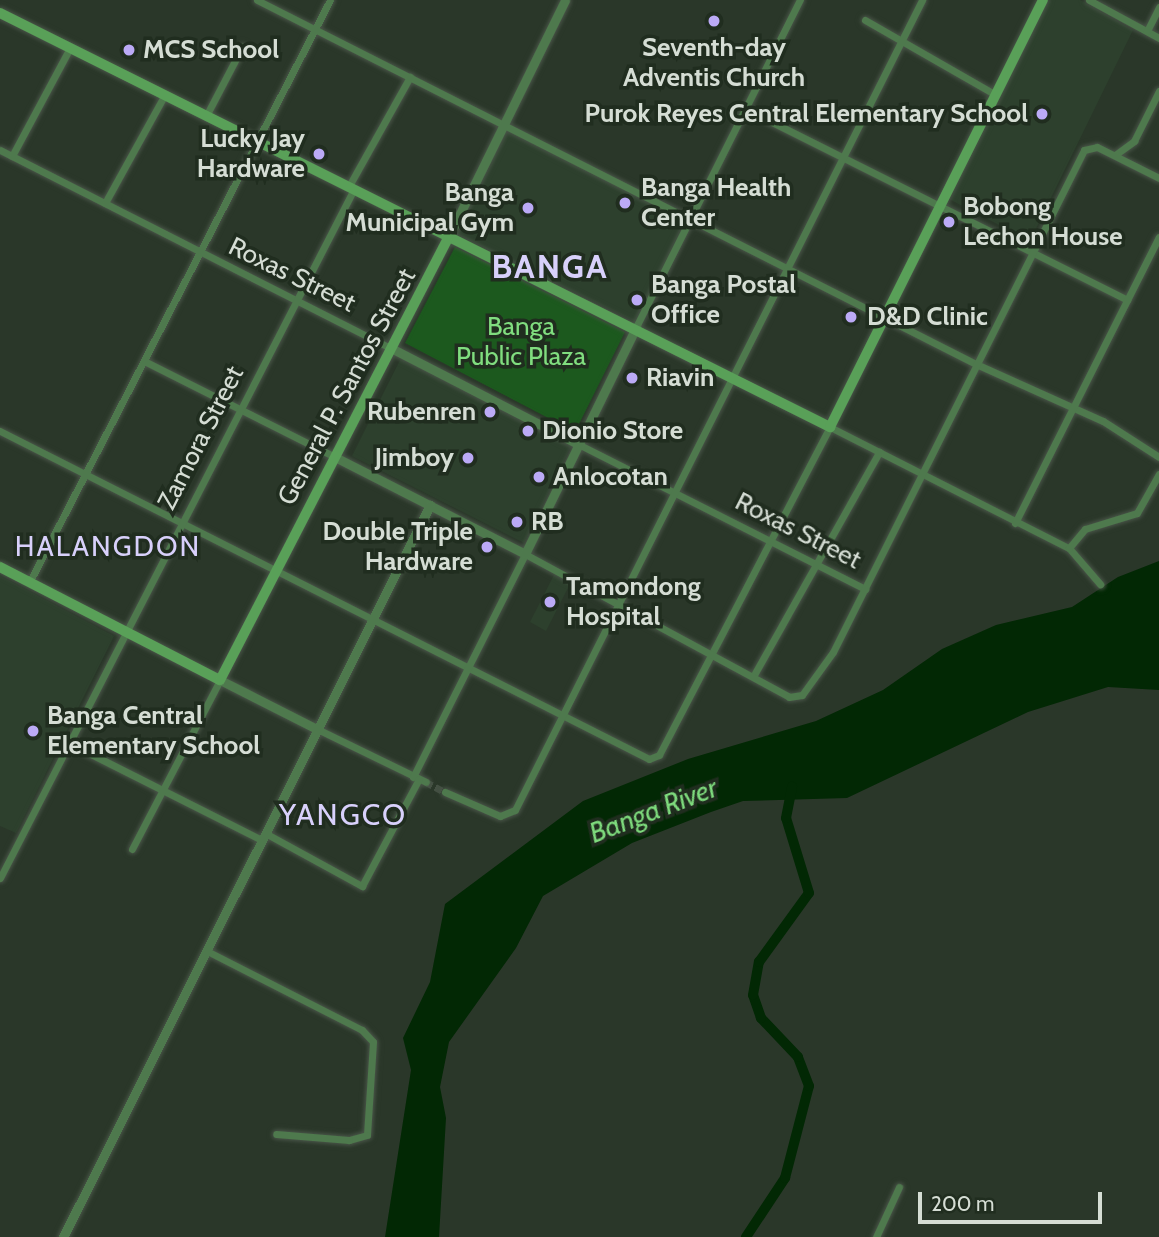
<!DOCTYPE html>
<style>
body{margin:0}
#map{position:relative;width:1159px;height:1237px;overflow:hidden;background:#2a3729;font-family:Cabin,sans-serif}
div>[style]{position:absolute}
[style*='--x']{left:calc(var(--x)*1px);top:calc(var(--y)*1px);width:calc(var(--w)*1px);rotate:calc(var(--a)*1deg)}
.built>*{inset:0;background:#2d402d}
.green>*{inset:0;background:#1c591e}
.water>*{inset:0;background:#022804}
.river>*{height:10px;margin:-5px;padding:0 5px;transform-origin:5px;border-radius:5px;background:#022804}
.minor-tunnel>*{height:7px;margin-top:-3.5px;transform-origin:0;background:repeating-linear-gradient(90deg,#445043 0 7px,transparent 0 10.5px)}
.roads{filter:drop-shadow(0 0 2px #495548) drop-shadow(0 0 2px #495548)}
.minor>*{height:7px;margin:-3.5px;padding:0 3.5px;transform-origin:3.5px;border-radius:3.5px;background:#4e794d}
.tertiary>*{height:9px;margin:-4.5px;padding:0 4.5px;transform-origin:4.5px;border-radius:4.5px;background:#4e794d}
.secondary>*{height:10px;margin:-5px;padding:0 5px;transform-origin:5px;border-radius:5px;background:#59a058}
.dots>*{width:19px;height:19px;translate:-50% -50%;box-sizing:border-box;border:4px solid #202d1f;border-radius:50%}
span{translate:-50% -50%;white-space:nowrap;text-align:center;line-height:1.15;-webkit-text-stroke:7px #202d1f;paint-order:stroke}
.poi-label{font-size:26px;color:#d5ddd4;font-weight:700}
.left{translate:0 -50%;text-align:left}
.right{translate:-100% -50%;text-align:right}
.street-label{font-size:26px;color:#d5ddd4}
.park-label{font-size:26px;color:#80dd7f}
.neighbourhood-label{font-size:28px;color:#d8d0fb;letter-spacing:2px}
.water-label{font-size:28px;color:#7edb7d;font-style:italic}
.quarter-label{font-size:30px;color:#d8d0fb;letter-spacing:2px}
.district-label{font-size:33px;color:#d8d0fb;font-weight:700;letter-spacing:2px}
.scale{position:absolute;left:918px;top:1192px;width:184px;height:32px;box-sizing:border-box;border:4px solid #d5ddd4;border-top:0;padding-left:9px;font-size:21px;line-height:24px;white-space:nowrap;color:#d5ddd4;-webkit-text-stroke:5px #202d1f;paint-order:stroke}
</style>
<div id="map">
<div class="built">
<div style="clip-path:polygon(1048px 0,1080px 0,1133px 30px,1030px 241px,949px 199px)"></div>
<div style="clip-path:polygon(505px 128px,690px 221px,638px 323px,455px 234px)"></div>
<div style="clip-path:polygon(401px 358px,571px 446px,524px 543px,352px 456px)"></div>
<div style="clip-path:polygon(555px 573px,571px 582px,546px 631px,530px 622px)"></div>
<div style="clip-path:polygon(0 576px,114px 636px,16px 833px,0 826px)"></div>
</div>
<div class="green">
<div style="clip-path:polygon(455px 247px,625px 332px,575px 432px,405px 343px)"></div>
</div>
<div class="water">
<div style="clip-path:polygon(1159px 561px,1159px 690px,1108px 687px,1028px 712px,847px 798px,743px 801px,711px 812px,632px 843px,543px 896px,516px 948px,449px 1042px,440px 1087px,446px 1118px,439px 1237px,385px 1237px,411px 1070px,403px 1038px,430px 982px,445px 904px,583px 801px,688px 759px,816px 721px,883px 690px,942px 649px,996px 625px,1072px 607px,1118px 577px)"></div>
</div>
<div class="river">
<div style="--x:746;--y:1237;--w:71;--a:-56.5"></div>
<div style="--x:785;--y:1178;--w:95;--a:-75.4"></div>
<div style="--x:809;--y:1086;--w:31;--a:-111"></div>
<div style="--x:798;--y:1057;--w:54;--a:-133.5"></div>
<div style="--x:761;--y:1018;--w:24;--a:-109"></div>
<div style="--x:753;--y:995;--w:34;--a:-80"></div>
<div style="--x:759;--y:962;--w:85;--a:-54.1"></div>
<div style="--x:809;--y:893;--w:78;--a:-107"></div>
<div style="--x:786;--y:818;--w:32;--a:-79"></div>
</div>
<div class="minor-tunnel">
<div style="--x:426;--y:782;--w:21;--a:28"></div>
</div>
<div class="roads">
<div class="minor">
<div style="--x:257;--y:0;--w:806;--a:26.85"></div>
<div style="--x:976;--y:364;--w:139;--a:24.2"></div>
<div style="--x:1103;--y:421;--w:67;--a:32.7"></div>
<div style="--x:1089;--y:0;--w:80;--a:28.5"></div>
<div style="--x:865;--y:20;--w:151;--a:29.8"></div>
<div style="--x:1147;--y:31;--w:27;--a:-63"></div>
<div style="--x:750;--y:111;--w:422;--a:26.6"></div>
<div style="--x:206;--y:116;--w:78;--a:-62.4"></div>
<div style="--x:0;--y:150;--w:438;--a:26.9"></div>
<div style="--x:1115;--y:155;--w:24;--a:-36"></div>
<div style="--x:1134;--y:141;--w:56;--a:-63.4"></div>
<div style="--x:12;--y:156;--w:123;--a:-61.8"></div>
<div style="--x:349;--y:186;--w:125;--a:-60.8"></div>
<div style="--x:105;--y:203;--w:122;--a:-61.1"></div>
<div style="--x:636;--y:327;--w:366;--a:-63.4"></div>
<div style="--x:144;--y:361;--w:214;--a:26.7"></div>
<div style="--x:0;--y:431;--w:727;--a:26.81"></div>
<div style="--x:649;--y:759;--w:11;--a:-22"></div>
<div style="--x:659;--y:755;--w:370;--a:-62.5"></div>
<div style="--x:830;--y:427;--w:268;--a:26.9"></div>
<div style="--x:1069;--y:548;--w:48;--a:49.3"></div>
<div style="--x:578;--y:444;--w:322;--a:26.8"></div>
<div style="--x:1015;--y:523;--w:320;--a:-63.3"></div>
<div style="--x:1069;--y:548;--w:25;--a:-50"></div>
<div style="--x:1085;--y:529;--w:54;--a:-17.1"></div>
<div style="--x:1137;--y:513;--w:45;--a:-60.6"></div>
<div style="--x:30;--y:581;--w:654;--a:-62.69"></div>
<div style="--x:754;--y:675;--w:256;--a:-60.7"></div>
<div style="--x:317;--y:729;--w:121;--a:25.9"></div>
<div style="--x:69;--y:743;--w:216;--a:26.7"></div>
<div style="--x:413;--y:777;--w:250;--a:-63.3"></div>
<div style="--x:525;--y:554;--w:300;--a:28.4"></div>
<div style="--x:789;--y:697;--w:13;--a:-9"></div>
<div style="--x:802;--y:695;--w:53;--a:-54.2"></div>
<div style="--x:833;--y:652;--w:561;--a:-63.43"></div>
<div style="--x:1084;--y:150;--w:13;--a:-13"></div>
<div style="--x:1097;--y:147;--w:69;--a:26.6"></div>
<div style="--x:445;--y:792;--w:60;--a:23.6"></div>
<div style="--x:500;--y:816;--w:16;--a:-22"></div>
<div style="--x:515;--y:810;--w:907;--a:-63.32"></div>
<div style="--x:265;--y:833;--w:111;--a:28.7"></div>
<div style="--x:362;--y:886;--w:121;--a:-62"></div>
<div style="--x:132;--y:849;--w:191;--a:-62.5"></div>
<div style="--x:0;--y:878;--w:775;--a:-62.81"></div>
<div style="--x:207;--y:951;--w:174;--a:27"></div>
<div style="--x:362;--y:1030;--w:16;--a:47"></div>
<div style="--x:373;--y:1042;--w:93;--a:93.7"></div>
<div style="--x:367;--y:1135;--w:19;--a:164"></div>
<div style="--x:349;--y:1140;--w:73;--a:-175.3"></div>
<div style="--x:876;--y:1237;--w:55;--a:-65.3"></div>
</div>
<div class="tertiary">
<div style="--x:448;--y:238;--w:265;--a:-63.8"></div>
<div style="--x:391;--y:348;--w:210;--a:27.2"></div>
<div style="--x:335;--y:457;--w:213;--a:27"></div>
<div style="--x:525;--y:554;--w:253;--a:-63.9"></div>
<div style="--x:220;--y:680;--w:109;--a:26.8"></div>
<div style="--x:63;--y:1237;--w:819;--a:-63.37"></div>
</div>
<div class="secondary">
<div style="--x:0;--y:13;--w:928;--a:26.51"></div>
<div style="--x:830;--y:427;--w:477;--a:-63.5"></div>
<div style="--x:0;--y:567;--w:247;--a:27.2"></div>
<div style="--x:220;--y:680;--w:497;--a:-62.7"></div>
</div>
</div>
<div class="dots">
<div style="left:714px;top:21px;background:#bbaaf6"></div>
<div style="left:129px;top:50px;background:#bbaaf6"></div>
<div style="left:1042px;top:114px;background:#bbaaf6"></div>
<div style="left:319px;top:154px;background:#bbaaf6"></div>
<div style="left:625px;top:203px;background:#bbaaf6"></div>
<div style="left:528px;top:208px;background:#bbaaf6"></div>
<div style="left:949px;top:222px;background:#bbaaf6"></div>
<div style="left:637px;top:300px;background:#bbaaf6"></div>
<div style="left:851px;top:317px;background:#bbaaf6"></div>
<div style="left:632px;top:378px;background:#bbaaf6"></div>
<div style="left:490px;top:412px;background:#bbaaf6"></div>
<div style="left:528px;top:431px;background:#bbaaf6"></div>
<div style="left:468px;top:458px;background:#bbaaf6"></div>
<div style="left:539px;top:477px;background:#bbaaf6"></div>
<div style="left:517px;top:522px;background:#bbaaf6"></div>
<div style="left:487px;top:547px;background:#bbaaf6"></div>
<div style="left:550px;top:602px;background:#bbaaf6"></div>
<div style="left:33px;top:731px;background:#bbaaf6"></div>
</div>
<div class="poi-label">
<span style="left:714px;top:63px">Seventh-day<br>Adventis Church</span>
<span class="left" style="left:143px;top:50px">MCS School</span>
<span class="right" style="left:1028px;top:114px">Purok Reyes Central Elementary School</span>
<span class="right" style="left:305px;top:154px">Lucky Jay<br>Hardware</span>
<span class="left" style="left:641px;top:203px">Banga Health<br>Center</span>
<span class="right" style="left:514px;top:208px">Banga<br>Municipal Gym</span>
<span class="left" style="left:963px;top:222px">Bobong<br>Lechon House</span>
<span class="left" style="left:651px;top:300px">Banga Postal<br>Office</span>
<span class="left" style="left:867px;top:317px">D&amp;D Clinic</span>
<span class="left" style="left:646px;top:378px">Riavin</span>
<span class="right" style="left:476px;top:412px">Rubenren</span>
<span class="left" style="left:542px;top:431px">Dionio Store</span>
<span class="right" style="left:454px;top:458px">Jimboy</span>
<span class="left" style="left:553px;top:477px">Anlocotan</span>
<span class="left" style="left:531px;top:522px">RB</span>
<span class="right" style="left:473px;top:547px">Double Triple<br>Hardware</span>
<span class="left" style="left:566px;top:602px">Tamondong<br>Hospital</span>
<span class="left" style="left:47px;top:731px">Banga Central<br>Elementary School</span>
</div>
<div class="street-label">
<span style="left:292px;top:275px;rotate:26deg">Roxas Street</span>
<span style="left:347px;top:387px;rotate:-62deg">General P. Santos Street</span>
<span style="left:201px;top:438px;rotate:-63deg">Zamora Street</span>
<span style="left:798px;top:531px;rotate:27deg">Roxas Street</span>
</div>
<div class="park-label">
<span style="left:521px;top:342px">Banga<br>Public Plaza</span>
</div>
<div class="neighbourhood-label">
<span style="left:108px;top:546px">HALANGDON</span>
</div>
<div class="water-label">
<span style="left:653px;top:810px;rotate:-21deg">Banga River</span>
</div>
<div class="quarter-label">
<span style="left:343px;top:815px">YANGCO</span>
</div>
<div class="district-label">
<span style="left:550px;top:267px">BANGA</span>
</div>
<div class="scale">200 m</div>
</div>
